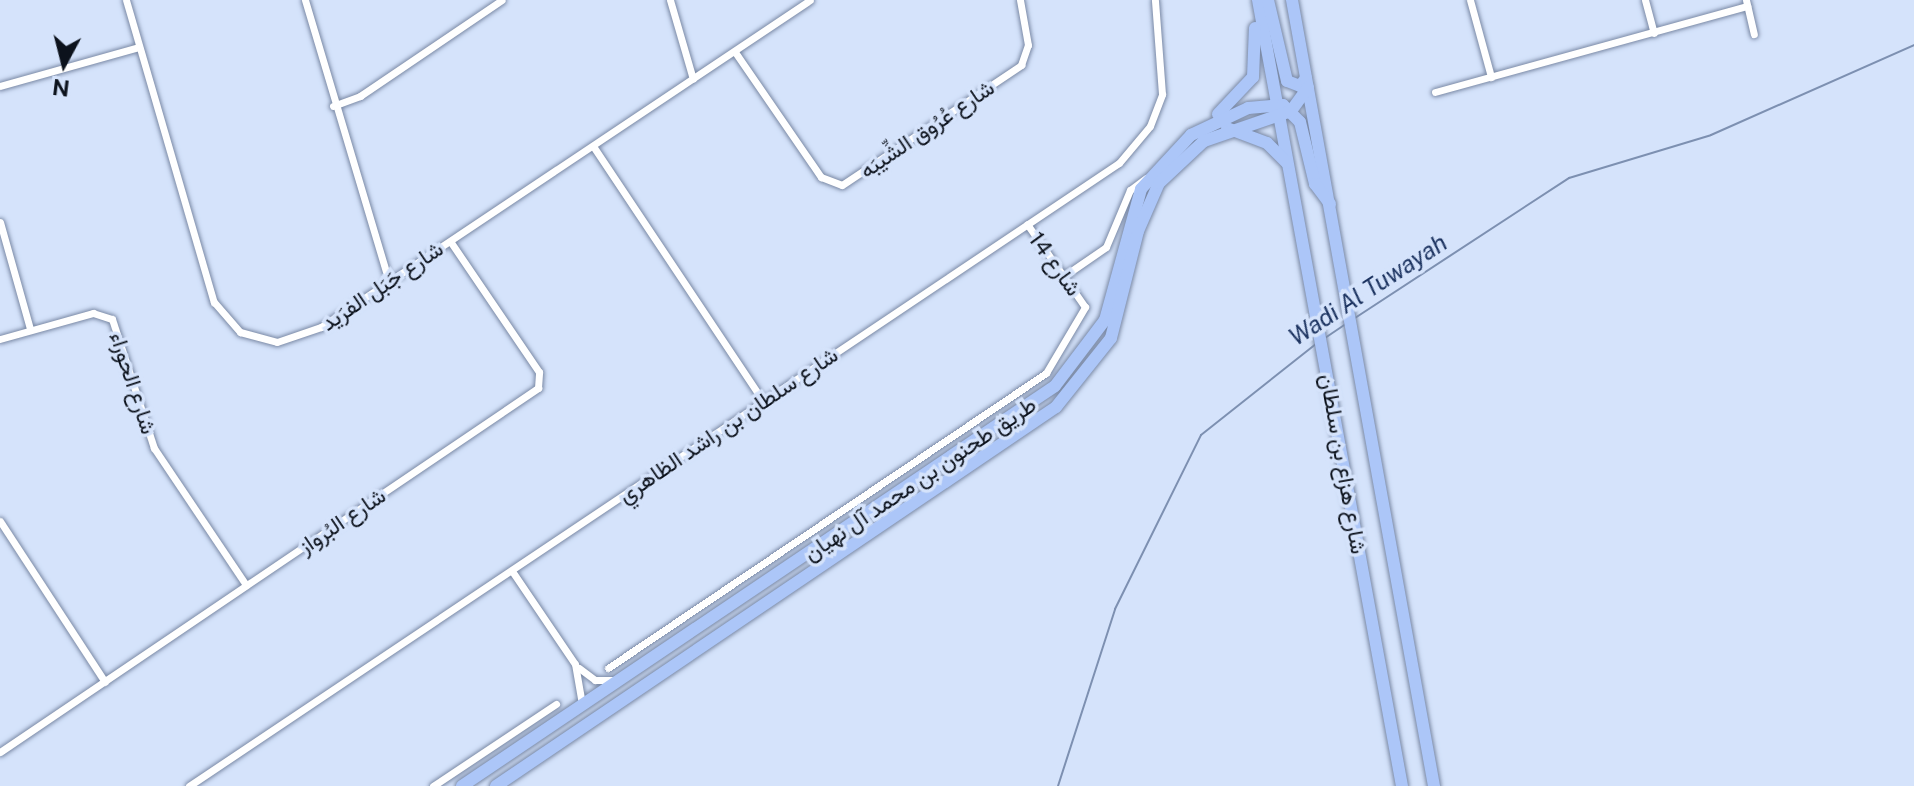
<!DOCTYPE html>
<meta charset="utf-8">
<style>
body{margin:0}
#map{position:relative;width:1914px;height:786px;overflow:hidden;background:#d5e3fb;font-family:"Public Sans",Vazirmatn,sans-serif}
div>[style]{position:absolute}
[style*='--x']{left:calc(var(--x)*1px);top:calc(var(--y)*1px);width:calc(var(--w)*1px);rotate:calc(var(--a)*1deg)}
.stream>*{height:2px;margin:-1px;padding:0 1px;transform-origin:1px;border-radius:1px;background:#7d90b1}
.roads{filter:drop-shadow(0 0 2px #7a89a5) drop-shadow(0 0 2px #7a89a5)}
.street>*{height:7px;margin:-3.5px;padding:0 3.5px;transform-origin:3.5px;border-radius:3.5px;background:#fff}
.primary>*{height:12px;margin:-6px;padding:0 6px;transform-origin:6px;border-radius:6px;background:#acc6f8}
span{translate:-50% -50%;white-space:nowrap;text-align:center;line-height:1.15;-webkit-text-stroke:7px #d5e3fb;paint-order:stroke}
.street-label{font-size:22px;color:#0c121c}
.water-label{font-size:24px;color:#1c3360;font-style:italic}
.north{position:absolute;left:24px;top:24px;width:80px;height:80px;-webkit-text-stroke:6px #d5e3fb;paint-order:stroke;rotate:187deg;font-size:22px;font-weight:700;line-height:32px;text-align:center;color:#0c121c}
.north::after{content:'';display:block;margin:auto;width:28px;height:36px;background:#0c121c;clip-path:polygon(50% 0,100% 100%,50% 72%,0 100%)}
</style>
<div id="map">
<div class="stream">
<div style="--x:1355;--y:318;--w:256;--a:-33.2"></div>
<div style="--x:1569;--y:178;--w:148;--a:-16.8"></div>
<div style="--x:1711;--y:135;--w:222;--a:-23.9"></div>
<div style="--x:1325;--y:338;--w:25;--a:-34"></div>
<div style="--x:1058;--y:786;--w:186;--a:-72.1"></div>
<div style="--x:1115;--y:609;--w:194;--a:-63.7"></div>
<div style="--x:1201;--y:435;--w:147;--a:-38.4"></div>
</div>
<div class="roads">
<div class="street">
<div style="--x:126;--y:0;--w:315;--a:73.8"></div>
<div style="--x:214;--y:302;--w:40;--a:49"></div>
<div style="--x:240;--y:332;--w:38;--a:15"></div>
<div style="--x:277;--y:342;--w:46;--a:-18.8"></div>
<div style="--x:321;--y:327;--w:588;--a:-33.77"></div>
<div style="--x:305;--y:0;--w:293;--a:73.4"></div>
<div style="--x:670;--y:0;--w:82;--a:73.8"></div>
<div style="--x:1470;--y:0;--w:80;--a:74.7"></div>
<div style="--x:1645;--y:0;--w:34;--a:75"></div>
<div style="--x:1746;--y:0;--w:35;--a:77"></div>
<div style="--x:735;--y:52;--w:152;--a:55.5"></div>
<div style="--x:821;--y:177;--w:22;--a:21"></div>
<div style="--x:842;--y:185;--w:216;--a:-33.8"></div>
<div style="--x:1021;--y:65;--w:21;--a:-71"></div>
<div style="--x:1028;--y:45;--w:46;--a:-100.1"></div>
<div style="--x:0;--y:86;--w:144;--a:-15.7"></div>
<div style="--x:1435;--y:92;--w:324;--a:-15.4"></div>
<div style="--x:333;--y:106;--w:29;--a:-20"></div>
<div style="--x:360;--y:96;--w:171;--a:-34.1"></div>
<div style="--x:593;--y:146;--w:306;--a:56.3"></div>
<div style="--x:0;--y:222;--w:111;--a:74.3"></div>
<div style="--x:1064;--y:276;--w:51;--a:-34.6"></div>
<div style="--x:1106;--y:247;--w:62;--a:-67.2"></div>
<div style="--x:1130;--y:190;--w:20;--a:-37"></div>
<div style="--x:0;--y:339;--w:97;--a:-15.6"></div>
<div style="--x:93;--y:313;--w:20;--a:18"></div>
<div style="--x:112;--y:319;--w:136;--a:72"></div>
<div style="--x:154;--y:448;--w:165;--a:56.1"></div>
<div style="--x:0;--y:521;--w:192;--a:56.9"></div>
<div style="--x:512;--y:571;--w:112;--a:55.9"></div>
<div style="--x:575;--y:664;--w:41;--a:80.1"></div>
<div style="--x:579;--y:668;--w:20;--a:37"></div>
<div style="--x:595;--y:680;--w:20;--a:0"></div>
<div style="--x:608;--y:668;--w:528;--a:-33.96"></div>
<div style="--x:1046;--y:373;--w:77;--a:-59.4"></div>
<div style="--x:1085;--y:307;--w:101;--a:-124.9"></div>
<div style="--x:0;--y:752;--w:650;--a:-34.08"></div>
<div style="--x:538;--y:388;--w:16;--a:-86"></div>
<div style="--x:539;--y:372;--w:158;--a:-124.2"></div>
<div style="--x:189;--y:786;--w:1119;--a:-33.82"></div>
<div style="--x:1119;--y:163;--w:48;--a:-50"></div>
<div style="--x:1150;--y:126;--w:34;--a:-69"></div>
<div style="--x:1162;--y:94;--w:94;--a:-94.3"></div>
<div style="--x:433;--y:786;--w:148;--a:-33.7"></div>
</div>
<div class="primary">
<div style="--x:1258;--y:0;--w:799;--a:79.62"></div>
<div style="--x:1268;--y:0;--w:83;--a:76.8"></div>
<div style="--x:1287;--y:81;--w:14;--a:21"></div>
<div style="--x:1300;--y:86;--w:10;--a:-53"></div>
<div style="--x:1292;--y:0;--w:799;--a:79.76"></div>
<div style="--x:1218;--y:114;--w:51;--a:-46.6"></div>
<div style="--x:1253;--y:77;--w:49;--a:-87.7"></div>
<div style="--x:1227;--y:128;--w:43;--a:20.6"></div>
<div style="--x:1267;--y:143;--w:28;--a:45"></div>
<div style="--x:462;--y:786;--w:715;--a:-34"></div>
<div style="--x:1055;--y:386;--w:83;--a:-52.9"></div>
<div style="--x:1105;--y:320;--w:136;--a:-74.6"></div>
<div style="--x:1141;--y:189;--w:74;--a:-47.2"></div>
<div style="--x:1191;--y:135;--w:63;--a:-25.3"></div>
<div style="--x:1248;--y:108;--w:35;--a:-5"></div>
<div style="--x:1283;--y:105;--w:24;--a:45"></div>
<div style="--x:1300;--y:122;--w:64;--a:76.4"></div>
<div style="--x:1315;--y:184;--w:25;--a:53"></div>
<div style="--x:496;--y:786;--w:676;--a:-34.09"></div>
<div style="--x:1056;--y:407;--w:88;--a:-51.4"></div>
<div style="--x:1111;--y:338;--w:110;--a:-75.8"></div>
<div style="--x:1138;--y:231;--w:52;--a:-66.4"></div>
<div style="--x:1159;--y:183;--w:62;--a:-43"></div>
<div style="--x:1204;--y:141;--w:92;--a:-19"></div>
<div style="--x:1291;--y:111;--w:29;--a:-54"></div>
</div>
</div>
<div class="street-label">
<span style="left:927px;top:129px;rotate:-34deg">شارع عُرُوق الشِّيبَه</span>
<span style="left:1055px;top:264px;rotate:54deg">شارع 14</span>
<span style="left:382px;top:286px;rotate:-34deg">شارع جَبَل الفرَيد</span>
<span style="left:133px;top:383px;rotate:72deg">شارع الحوراء</span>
<span style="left:728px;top:425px;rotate:-34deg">شارع سلطان بن راشد الظاهري</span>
<span style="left:1343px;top:464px;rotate:80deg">شارع هزاع بن سلطان</span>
<span style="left:920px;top:479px;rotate:-34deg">طريق طحنون بن محمد آل نهيان</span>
<span style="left:342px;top:521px;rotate:-34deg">شارع البُرواز</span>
</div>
<div class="water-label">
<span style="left:1368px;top:290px;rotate:-33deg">Wadi Al Tuwayah</span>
</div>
<div class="north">N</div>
</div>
